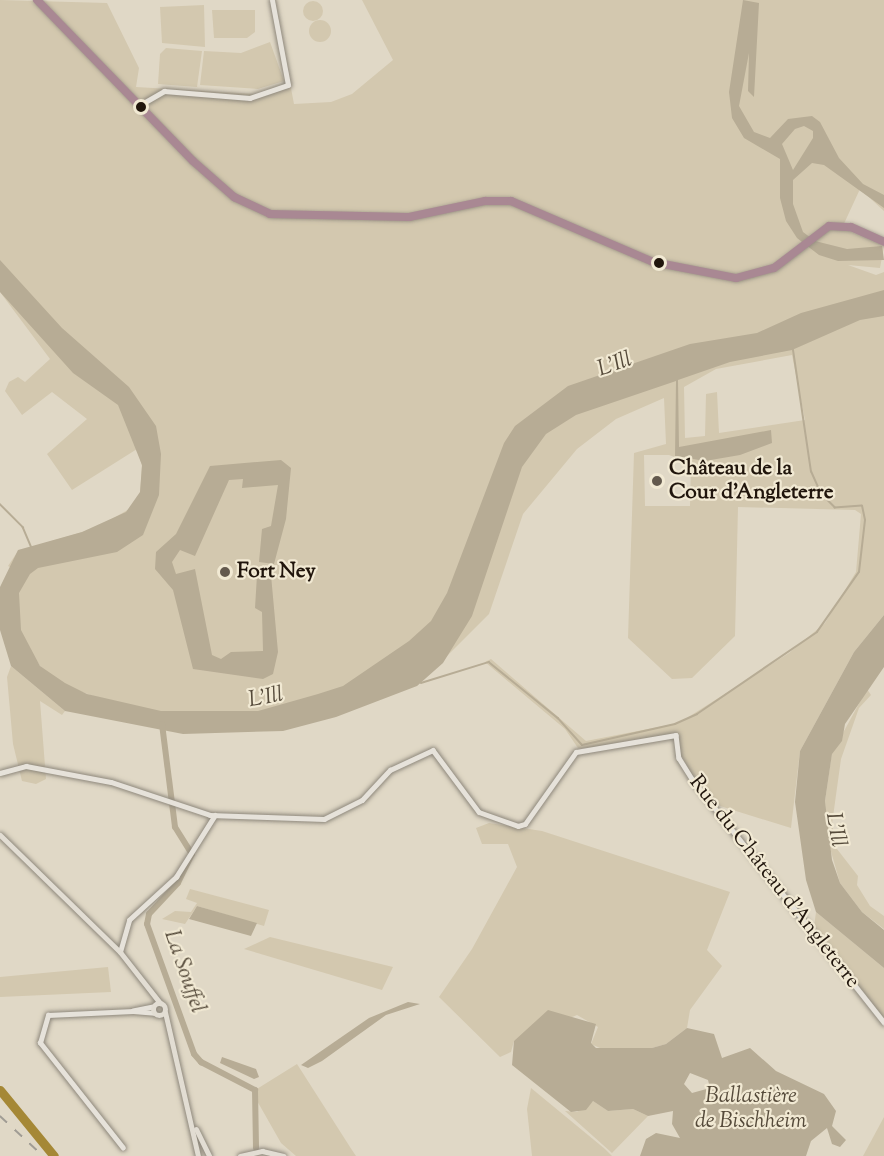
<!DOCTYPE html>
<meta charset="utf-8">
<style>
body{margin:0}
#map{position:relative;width:884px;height:1156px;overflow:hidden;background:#e0d8c6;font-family:"Sorts Mill Goudy",serif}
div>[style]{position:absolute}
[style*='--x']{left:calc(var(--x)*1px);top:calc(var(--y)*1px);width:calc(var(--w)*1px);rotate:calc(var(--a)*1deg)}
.green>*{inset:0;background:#d3c8af}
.round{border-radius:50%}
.water>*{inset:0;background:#b7ac95}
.stream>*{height:1.5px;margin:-0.75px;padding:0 0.75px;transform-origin:0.75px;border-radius:0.75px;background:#b7ac95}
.river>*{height:6px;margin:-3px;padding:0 3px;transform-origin:3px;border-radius:3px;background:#b7ac95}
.roads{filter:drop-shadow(0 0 2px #8e887c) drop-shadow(0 0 2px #8e887c)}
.minor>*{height:4.5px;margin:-2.25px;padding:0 2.25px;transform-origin:2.25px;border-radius:2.25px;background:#e6e2da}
.major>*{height:5px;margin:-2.5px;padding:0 2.5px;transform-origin:2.5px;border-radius:2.5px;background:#e2ddd3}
.major>.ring{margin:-2.5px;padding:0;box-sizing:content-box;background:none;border:5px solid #e2ddd3;border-radius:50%}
.rail>*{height:1.5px;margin-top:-0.75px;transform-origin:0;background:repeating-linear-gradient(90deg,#a09c94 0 10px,transparent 0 20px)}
.bus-1>*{height:8px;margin:-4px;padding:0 4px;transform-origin:4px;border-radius:4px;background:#a98893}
.rail-1>*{height:9px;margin:-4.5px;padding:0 4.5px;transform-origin:4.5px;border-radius:4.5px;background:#a58836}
.dots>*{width:16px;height:16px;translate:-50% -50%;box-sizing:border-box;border:3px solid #f1e9d3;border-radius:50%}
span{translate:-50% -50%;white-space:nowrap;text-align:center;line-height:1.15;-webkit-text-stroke:4.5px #f1e9d3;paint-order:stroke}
.poi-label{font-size:21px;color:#20150c;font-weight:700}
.left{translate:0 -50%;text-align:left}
.street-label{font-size:21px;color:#20150c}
.water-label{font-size:22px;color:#554a3a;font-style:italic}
</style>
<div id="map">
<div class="green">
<div style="clip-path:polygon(evenodd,0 0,107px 3px,139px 68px,136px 87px,257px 94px,290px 83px,294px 104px,331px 102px,352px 94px,393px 60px,362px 0,884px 0,884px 211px,860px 189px,842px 228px,884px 246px,880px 268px,848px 265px,876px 275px,884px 272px,884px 615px,854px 652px,800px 751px,791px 828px,720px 806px,692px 775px,680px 753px,677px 735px,638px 746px,578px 748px,565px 729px,485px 662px,491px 659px,586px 741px,679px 723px,789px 653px,825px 623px,856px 572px,861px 514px,855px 510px,738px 507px,735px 636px,692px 678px,672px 679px,628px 638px,634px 453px,666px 444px,664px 398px,616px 419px,577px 449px,523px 514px,489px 614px,420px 683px,404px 667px,260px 719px,143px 714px,49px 680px,12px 622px,22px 574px,8px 566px,18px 551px,96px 528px,131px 508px,140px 494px,142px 466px,137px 449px,72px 490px,47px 454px,87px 419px,52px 392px,22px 415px,5px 391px,9px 382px,18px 377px,25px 382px,50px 359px,0 292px,0 0,792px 355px,805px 420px,719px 433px,717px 392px,706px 394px,705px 436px,685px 438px,684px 387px,716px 369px,792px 355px,0 0,644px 455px,669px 455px,691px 463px,690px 506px,645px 506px,644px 455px)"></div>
<div class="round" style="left:303px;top:1px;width:20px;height:20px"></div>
<div style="clip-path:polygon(204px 5px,205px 47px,162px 43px,160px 7px)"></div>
<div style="clip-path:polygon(212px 10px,255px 10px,255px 32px,247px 38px,214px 38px)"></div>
<div class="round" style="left:309px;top:20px;width:22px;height:22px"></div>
<div style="clip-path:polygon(270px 42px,284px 81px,258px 89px,200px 85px,204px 51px,241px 53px)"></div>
<div style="clip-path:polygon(166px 48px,202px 51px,197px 87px,158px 84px,160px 54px)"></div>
<div style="clip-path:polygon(11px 666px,65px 711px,62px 715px,40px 701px,46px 779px,36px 784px,22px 781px,13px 744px,7px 677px)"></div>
<div style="clip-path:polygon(867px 689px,871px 695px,859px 708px,841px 759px,832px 824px,837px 849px,858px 876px,857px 885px,870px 906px,884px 916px,884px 929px,862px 912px,840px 883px,828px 841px,825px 801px,832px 753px)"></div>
<div style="clip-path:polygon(489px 823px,542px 831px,730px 892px,707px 950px,722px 966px,690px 1010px,687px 1028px,666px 1044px,652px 1048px,600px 1048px,591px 1044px,598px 1027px,577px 1015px,514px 1041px,511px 1052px,500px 1057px,439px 997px,472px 949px,517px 867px,508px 844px,482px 844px,476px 828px)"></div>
<div style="clip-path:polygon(190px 889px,269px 910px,264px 926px,197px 906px,185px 924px,162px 919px,175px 911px,191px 912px,197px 903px,186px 899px)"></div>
<div style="clip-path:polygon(816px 912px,884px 968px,884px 1022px,814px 927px)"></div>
<div style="clip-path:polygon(270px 937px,393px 967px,382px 990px,244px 949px)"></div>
<div style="clip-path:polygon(108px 967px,111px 992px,0 997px,0 977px)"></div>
<div style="clip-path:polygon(297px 1064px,350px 1147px,356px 1156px,296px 1156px,281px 1143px,252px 1092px)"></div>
<div style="clip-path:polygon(531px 1088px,605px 1149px,612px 1156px,532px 1156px,527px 1109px)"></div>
<div style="clip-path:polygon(593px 1101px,608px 1111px,633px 1109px,648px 1116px,612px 1153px,565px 1111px,577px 1112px)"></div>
<div style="clip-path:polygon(884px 1117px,884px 1156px,863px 1156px)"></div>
</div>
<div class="water">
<div style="clip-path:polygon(evenodd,743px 0,759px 3px,754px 97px,748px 91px,749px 53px,739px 106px,754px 132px,770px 138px,788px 119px,812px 116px,820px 122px,839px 158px,863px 184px,884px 195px,884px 208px,824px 165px,812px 163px,793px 180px,793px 204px,803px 232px,815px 241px,847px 249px,882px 246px,884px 260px,838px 261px,819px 255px,797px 238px,786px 221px,780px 198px,780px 159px,744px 138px,732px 118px,729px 92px,743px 0,804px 126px,813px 131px,813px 138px,793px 170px,782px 144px,795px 129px,804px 126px)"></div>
<div style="clip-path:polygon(0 260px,62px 328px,129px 387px,156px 426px,161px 454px,159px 495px,143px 535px,117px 552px,38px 568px,30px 574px,19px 593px,21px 630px,40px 666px,65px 683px,87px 694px,161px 711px,258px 711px,318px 694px,343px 686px,409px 641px,431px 621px,447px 593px,504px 443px,515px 426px,568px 386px,690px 344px,757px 333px,801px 313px,884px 290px,884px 316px,860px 320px,792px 350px,730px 362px,678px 380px,679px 447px,771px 430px,772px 443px,740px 455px,705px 461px,675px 456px,676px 381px,576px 415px,546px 434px,522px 467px,472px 616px,443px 663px,417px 686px,336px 717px,283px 731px,183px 734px,65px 711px,11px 666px,0 630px,0 587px,18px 550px,82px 532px,126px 512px,140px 492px,142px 465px,118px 405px,73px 373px,0 292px)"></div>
<div style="clip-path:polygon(281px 460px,291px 468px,286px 519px,274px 564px,259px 562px,262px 529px,271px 526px,278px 485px,242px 488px,243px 479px,229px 480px,195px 556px,180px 550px,172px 562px,176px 574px,195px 569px,212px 655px,221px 659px,231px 652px,263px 651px,262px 612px,255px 608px,257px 575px,271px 575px,278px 652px,273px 674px,263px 679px,193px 669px,173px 590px,155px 569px,156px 552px,176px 534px,210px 466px)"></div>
<div style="clip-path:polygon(884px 615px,884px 667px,845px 724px,842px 741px,832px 754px,825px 801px,832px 860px,840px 883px,862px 912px,884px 930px,884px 968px,816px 912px,806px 880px,795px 802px,800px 751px,854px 652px)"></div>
<div style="clip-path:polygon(197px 906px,257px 923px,251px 936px,189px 919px)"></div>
<div style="clip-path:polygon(408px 1002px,420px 1004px,386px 1015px,322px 1061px,308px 1068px,301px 1065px,369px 1018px)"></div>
<div style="clip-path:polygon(evenodd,548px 1010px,596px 1024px,591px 1043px,596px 1048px,652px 1048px,666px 1044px,687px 1028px,714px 1034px,722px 1058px,750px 1048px,776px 1071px,824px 1094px,836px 1111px,832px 1126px,846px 1140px,840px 1147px,832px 1144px,827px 1128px,811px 1141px,806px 1156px,640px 1156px,646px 1139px,656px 1133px,680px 1138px,672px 1124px,673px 1111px,648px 1116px,633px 1109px,608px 1111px,593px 1101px,586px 1110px,571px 1112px,512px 1065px,514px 1041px,548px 1010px,690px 1073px,708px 1080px,710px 1088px,692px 1093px,684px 1084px,690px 1073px)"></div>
<div style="clip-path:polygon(222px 1057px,256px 1069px,259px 1077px,254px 1079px,220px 1063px)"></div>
</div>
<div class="stream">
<div style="--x:0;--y:504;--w:33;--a:45"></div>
<div style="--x:23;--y:527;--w:21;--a:67"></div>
<div style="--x:421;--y:683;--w:71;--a:-17.2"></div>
<div style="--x:489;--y:662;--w:89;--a:39.1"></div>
<div style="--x:558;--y:718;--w:36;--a:48"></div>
<div style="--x:582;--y:745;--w:95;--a:-12.7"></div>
<div style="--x:675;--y:724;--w:24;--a:-24"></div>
<div style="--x:697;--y:714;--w:145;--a:-34.3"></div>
<div style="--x:817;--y:632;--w:73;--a:-55"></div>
<div style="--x:859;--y:572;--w:52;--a:-83.4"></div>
<div style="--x:865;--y:520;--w:14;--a:-102"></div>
<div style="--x:862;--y:506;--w:27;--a:176"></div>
<div style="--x:835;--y:508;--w:20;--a:-135"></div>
<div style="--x:821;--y:494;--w:24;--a:-114"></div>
<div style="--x:811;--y:472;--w:123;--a:-98.4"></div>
</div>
<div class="river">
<div style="--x:162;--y:724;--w:104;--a:82.8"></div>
<div style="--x:175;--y:827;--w:32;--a:58"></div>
<div style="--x:192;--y:854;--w:32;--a:116"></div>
<div style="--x:178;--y:883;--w:42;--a:133.1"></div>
<div style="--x:149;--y:914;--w:10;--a:101"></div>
<div style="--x:147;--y:924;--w:138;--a:70.1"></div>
<div style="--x:194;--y:1054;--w:11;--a:49"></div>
<div style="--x:201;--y:1062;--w:61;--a:27.4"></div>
<div style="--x:255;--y:1090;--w:58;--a:89"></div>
</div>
<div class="roads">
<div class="minor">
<div style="--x:140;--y:105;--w:28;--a:-30"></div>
<div style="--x:164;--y:91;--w:86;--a:4.7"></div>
<div style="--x:250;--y:98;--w:40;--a:-18.9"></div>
<div style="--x:288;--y:85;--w:86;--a:-100.7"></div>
<div style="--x:0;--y:773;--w:27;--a:-15"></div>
<div style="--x:26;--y:766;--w:86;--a:10.7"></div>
<div style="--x:111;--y:782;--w:104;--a:18.4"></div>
<div style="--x:210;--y:815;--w:114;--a:2"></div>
<div style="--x:324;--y:819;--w:42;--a:-26.6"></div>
<div style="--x:362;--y:800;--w:41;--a:-47"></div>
<div style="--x:390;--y:770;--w:47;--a:-24.9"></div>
<div style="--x:433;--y:750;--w:77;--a:53.4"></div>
<div style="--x:479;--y:812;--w:41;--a:19.7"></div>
<div style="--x:518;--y:826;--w:7;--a:-16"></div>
<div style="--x:525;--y:824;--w:88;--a:-54.7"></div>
<div style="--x:576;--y:752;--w:101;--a:-9.6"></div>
<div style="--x:676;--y:735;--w:23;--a:83"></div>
<div style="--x:679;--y:758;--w:25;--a:58"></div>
<div style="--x:692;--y:779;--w:310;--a:51.7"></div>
<div style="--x:120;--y:952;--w:33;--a:-74"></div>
<div style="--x:129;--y:920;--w:64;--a:-42.5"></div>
<div style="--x:176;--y:877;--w:73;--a:-57.8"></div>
<div style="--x:153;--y:1007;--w:20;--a:169"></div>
<div style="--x:133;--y:1011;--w:21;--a:5"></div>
<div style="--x:123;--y:1148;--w:134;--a:-128.3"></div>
<div style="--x:40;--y:1043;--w:29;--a:-74"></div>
<div style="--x:48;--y:1015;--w:85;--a:-2.7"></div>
</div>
<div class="major">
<div style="--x:37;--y:0;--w:224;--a:45.9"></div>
<div style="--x:193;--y:161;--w:55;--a:41.3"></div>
<div style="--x:234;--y:197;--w:40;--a:25"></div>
<div style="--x:270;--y:214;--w:139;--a:1.2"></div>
<div style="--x:409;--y:217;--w:78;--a:-11.9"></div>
<div style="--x:485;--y:201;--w:26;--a:0"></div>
<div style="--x:511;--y:201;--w:155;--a:23.2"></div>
<div style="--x:653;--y:262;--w:85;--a:10.9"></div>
<div style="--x:736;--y:278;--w:39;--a:-15"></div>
<div style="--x:774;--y:268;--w:69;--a:-37.4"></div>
<div style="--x:829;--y:226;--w:22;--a:3"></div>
<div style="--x:851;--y:227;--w:36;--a:24"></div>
<div style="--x:0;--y:835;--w:168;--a:44.3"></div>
<div style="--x:120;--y:952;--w:65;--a:51.9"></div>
<div class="ring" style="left:153px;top:1003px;width:7px;height:7px"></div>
<div style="--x:165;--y:1012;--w:148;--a:77.1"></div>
<div style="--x:196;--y:1129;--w:30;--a:64"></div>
<div style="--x:240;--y:1156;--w:23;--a:-13"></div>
<div style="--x:262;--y:1151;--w:22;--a:13"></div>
</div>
</div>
<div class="rail">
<div style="--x:0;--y:1116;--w:59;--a:42.9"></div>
</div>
<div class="bus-1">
<div style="--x:37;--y:0;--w:224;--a:45.9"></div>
<div style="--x:193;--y:161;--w:55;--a:41.3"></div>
<div style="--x:234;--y:197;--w:40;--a:25"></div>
<div style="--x:270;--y:214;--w:139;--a:1.2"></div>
<div style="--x:409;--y:217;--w:78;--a:-11.9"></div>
<div style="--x:485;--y:201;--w:26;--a:0"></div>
<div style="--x:511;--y:201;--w:155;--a:23.2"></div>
<div style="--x:653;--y:262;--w:85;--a:10.9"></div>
<div style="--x:736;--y:278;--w:39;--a:-15"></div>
<div style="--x:774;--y:268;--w:69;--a:-37.4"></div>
<div style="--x:829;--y:226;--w:22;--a:3"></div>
<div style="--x:851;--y:227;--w:36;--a:24"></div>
</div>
<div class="rail-1">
<div style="--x:0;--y:1090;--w:85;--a:50.7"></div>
</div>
<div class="dots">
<div style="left:141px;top:107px;background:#20150c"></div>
<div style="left:659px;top:263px;background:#20150c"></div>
<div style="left:657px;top:481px;background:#63594d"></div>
<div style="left:225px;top:572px;background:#63594d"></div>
</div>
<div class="poi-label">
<span class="left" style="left:669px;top:481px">Château de la<br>Cour d'Angleterre</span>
<span class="left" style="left:237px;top:572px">Fort Ney</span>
</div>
<div class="street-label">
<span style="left:774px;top:882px;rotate:52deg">Rue du Château d'Angleterre</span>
</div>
<div class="water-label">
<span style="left:615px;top:366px;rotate:-19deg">L'Ill</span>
<span style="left:266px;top:699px;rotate:-10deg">L'Ill</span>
<span style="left:834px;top:830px;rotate:80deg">L'Ill</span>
<span style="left:183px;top:972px;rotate:71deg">La Souffel</span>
<span style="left:751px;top:1110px">Ballastière<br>de Bischheim</span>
</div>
</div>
